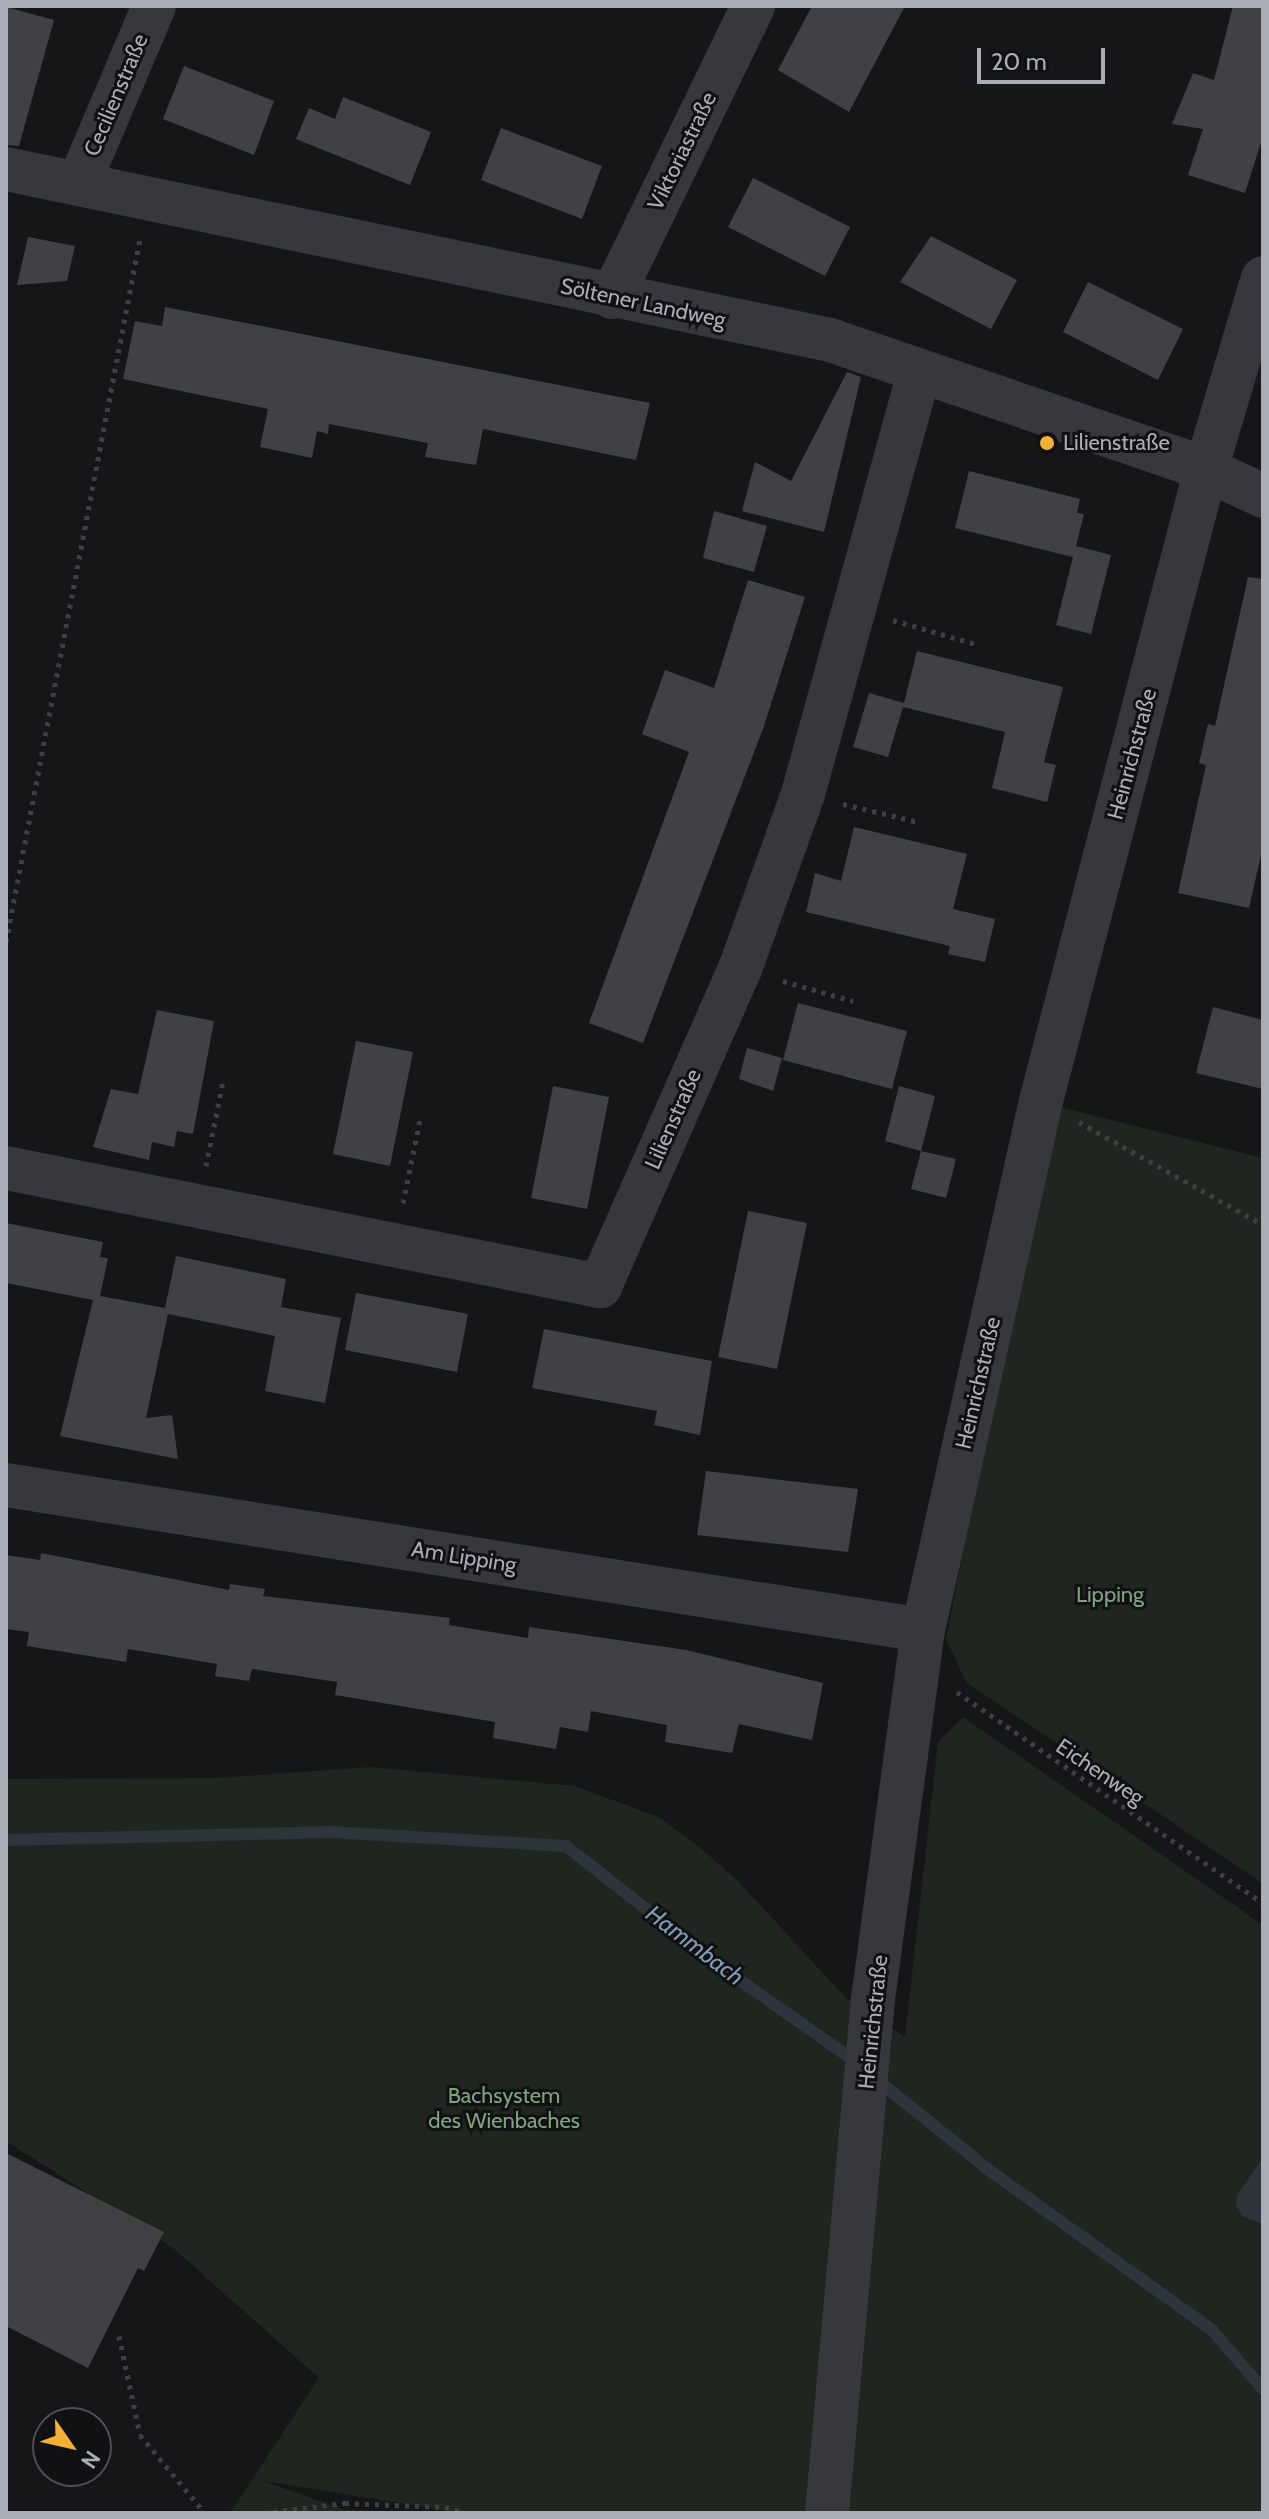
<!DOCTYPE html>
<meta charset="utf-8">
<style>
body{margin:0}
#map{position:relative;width:1269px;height:2519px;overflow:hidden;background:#161618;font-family:Cabin,sans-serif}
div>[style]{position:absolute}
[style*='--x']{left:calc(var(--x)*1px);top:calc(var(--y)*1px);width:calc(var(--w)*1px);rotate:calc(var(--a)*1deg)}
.green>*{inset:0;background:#1e261f}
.water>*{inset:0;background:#2c353c}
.stream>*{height:12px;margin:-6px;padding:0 6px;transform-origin:6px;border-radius:6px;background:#2c353c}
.building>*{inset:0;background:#404145}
.path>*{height:5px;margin-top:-2.5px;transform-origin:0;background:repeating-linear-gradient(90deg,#3d3f44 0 4px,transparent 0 10px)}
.minor>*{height:44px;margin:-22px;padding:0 22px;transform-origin:22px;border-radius:22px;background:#37383d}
.dots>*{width:22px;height:22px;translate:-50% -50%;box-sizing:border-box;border:4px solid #111113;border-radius:50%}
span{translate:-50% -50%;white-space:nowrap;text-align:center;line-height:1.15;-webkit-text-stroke:6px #111113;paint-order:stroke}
.street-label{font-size:22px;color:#a8adb8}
.poi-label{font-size:22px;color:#a8adb8}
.left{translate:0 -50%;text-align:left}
.park-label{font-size:22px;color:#7fa381}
.water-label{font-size:24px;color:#7f9bb3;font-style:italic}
.frame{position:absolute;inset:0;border:8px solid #a8adb8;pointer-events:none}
.north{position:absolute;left:32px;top:2407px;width:80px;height:80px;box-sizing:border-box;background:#111113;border:2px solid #4d4f55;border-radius:50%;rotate:124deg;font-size:22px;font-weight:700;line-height:32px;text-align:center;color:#a8adb8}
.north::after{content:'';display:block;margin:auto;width:28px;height:36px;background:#f2b134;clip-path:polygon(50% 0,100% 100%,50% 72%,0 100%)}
.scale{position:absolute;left:977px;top:48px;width:128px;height:36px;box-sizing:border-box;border:4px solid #a8adb8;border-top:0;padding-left:10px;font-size:24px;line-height:28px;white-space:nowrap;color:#a8adb8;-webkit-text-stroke:6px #111113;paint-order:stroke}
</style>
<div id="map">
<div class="green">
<div style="clip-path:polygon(1060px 1107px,1263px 1158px,1263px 1884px,966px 1682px,946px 1639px,1022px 1253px)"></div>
<div style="clip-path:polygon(963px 1717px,1263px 1925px,1263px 2513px,462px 2513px,263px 2481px,346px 2510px,421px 2513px,230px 2513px,319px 2378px,173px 2248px,6px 2141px,6px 1779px,216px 1778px,371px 1767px,574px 1786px,659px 1817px,698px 1846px,737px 1880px,846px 1998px,905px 2037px,938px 1742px)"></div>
</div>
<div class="water">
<div style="clip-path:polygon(1263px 2158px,1263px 2223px,1260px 2223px,1242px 2216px,1236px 2206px,1237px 2195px)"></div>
</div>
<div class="stream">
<div style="--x:6;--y:1840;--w:324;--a:-1.4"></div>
<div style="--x:330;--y:1832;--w:236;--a:3.4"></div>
<div style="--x:566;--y:1846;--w:184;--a:38.2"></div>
<div style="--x:711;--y:1960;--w:177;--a:35.1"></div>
<div style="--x:876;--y:2079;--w:150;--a:38.8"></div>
<div style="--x:993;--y:2173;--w:269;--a:35.6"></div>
<div style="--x:1212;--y:2330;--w:78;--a:49.2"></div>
</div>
<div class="building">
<div style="clip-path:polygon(812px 6px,905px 6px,849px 112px,778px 70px)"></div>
<div style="clip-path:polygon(1233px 6px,1263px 6px,1263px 136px,1245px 193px,1188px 175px,1203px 129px,1172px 124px,1193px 73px,1214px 80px)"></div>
<div style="clip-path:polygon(6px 7px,54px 20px,19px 146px,6px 145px)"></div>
<div style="clip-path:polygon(184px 66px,274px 101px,254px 155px,163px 119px)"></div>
<div style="clip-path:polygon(343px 97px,431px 132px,410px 185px,296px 139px,309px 108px,335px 119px)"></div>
<div style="clip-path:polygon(501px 128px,602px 166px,582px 219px,481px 180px)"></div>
<div style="clip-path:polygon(753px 178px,850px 227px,825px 276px,728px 227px)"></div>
<div style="clip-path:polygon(931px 236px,1017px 280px,991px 329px,900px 282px)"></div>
<div style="clip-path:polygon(28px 237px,75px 246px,67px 281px,17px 285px)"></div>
<div style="clip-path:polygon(1088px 282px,1183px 329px,1158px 380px,1063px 332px)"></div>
<div style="clip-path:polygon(165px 307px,650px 403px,636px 460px,483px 429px,476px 465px,425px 457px,428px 443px,329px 424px,328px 434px,317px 431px,312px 458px,260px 447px,268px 409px,123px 379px,135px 321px,162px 326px)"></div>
<div style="clip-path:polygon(847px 372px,861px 377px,824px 532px,742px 511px,755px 462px,791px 481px)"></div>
<div style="clip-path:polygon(969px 471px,1080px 499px,1077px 513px,1084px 514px,1076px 546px,1111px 555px,1091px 634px,1056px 625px,1073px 557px,955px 528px)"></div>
<div style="clip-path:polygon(714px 511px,767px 526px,754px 572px,703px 558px)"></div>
<div style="clip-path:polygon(1248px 577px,1263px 579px,1263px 846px,1249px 908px,1178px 893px,1206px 765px,1199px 763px,1208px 724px,1215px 726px)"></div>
<div style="clip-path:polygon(748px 580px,805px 597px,764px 726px,643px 1043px,589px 1023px,689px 752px,642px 734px,665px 670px,714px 688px)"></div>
<div style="clip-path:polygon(917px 651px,1063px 687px,1044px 762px,1056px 765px,1047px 802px,992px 788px,1005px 732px,903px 707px,888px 757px,853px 747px,869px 693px,904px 703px)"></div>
<div style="clip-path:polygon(854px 827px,967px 854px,953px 909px,995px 919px,985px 962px,948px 954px,950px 946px,806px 912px,815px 873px,841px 881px)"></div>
<div style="clip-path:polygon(798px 1003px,907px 1031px,892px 1089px,783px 1060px)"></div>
<div style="clip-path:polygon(1213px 1007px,1263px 1020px,1263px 1089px,1196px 1073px)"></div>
<div style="clip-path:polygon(157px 1010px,214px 1021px,193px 1134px,177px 1131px,174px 1147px,152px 1142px,149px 1160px,93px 1147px,111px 1089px,138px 1094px)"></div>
<div style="clip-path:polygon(356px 1041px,413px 1052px,390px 1166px,333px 1154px)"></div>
<div style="clip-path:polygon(747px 1048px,782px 1058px,773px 1091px,739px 1079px)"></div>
<div style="clip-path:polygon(553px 1086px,609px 1097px,587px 1209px,531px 1198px)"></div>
<div style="clip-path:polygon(899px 1086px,935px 1096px,921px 1151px,885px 1141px)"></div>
<div style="clip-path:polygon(921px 1151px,956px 1159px,946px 1198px,911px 1189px)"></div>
<div style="clip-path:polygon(748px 1211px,807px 1223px,777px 1369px,718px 1357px)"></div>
<div style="clip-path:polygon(6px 1223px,103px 1242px,100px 1257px,108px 1258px,100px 1296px,165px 1308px,176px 1256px,286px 1279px,281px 1307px,341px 1318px,325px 1403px,265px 1391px,275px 1336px,168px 1314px,146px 1418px,172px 1415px,178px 1459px,60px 1436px,93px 1300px,6px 1283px)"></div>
<div style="clip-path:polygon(356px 1293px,468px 1314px,457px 1372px,345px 1350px)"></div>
<div style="clip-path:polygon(544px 1329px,712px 1361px,700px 1435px,654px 1425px,657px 1411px,532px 1388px)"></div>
<div style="clip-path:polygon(706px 1471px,858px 1489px,848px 1552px,697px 1535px)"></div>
<div style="clip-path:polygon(41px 1553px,229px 1590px,230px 1584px,265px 1589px,263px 1596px,450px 1618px,449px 1625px,528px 1638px,529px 1627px,686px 1650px,823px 1683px,812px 1740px,739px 1724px,732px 1753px,665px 1742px,667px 1725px,591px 1711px,588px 1732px,560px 1727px,556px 1749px,493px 1738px,495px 1722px,335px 1695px,337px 1682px,252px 1669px,249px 1681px,215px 1676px,217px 1664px,128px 1649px,126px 1662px,27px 1646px,29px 1632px,6px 1629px,6px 1555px,40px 1560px)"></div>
<div style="clip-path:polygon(6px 2153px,164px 2232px,144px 2271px,138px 2268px,88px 2368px,6px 2326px)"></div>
</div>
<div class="path">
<div style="--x:893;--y:620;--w:90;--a:16.2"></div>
<div style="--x:843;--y:804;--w:78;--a:13.3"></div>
<div style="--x:6;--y:942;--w:716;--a:-79.21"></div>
<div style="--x:783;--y:981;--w:73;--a:15.9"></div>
<div style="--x:1079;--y:1122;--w:211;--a:29.2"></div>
<div style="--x:206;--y:1166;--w:87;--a:-78.7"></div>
<div style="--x:403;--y:1203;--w:90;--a:-78.4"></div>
<div style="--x:957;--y:1692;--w:372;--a:34.6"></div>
<div style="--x:119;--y:2336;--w:101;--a:78"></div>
<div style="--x:140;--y:2435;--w:102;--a:50.2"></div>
<div style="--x:263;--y:2513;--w:83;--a:-7"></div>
<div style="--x:345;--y:2503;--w:100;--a:2.3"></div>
<div style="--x:445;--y:2507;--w:22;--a:16"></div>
</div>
<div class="minor">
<div style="--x:6;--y:169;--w:842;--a:11.72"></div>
<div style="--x:830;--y:340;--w:398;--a:18.9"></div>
<div style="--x:1206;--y:469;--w:63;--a:25.3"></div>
<div style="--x:79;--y:183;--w:192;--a:-67"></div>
<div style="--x:612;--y:297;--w:323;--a:-64.1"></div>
<div style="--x:6;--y:1168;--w:606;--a:11.24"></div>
<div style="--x:600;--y:1286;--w:347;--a:-66.2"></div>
<div style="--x:740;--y:969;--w:186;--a:-70.2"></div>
<div style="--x:803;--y:794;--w:438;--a:-74.6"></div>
<div style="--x:6;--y:1485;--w:928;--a:8.99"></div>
<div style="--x:827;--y:2513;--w:516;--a:-84.89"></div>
<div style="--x:873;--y:1999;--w:372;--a:-82.3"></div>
<div style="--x:923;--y:1630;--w:542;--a:-77.43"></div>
<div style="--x:1041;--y:1101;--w:653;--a:-75.37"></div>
<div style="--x:1206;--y:469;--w:199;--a:-73.4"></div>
</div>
<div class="dots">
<div style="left:1047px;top:443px;background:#f2b134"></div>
</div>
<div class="street-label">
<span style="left:116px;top:95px;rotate:-67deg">Cecilienstraße</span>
<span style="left:682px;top:151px;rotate:-64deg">Viktoriastraße</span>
<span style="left:643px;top:303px;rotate:12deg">Söltener Landweg</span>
<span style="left:1132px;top:754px;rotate:-75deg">Heinrichstraße</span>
<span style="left:673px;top:1119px;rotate:-66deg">Lilienstraße</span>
<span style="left:978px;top:1383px;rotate:-77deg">Heinrichstraße</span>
<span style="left:464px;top:1557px;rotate:9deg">Am Lipping</span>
<span style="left:1100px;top:1772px;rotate:34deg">Eichenweg</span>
<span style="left:873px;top:2022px;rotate:-84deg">Heinrichstraße</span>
</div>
<div class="poi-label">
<span class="left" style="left:1063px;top:443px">Lilienstraße</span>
</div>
<div class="park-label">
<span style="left:1110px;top:1595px">Lipping</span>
<span style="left:504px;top:2108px">Bachsystem<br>des Wienbaches</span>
</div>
<div class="water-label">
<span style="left:695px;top:1945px;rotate:37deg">Hammbach</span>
</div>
<div class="frame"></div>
<div class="north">N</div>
<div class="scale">20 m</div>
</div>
